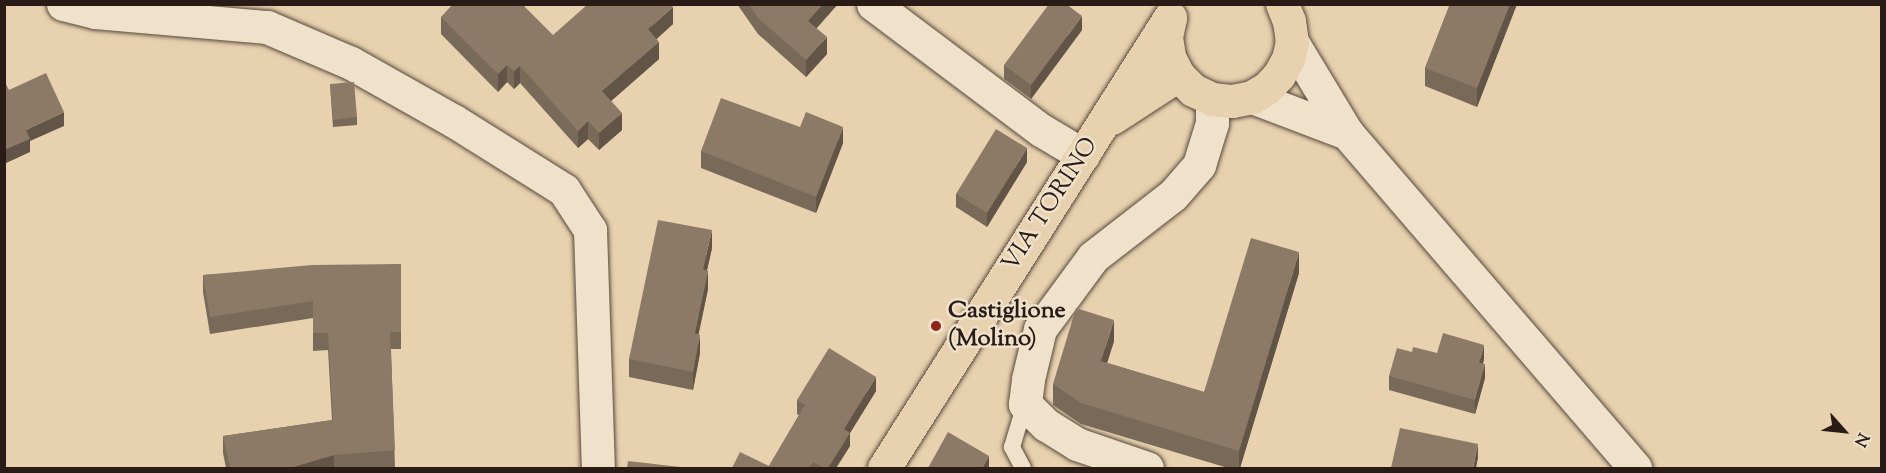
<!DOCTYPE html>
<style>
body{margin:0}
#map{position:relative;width:1886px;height:473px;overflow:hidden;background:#e7d1ae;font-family:"Sorts Mill Goudy",serif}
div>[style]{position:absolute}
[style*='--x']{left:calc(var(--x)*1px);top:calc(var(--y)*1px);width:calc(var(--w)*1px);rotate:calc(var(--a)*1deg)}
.roads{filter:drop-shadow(0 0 2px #58493d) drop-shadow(0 0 2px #58493d)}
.service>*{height:16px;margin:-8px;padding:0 8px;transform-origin:8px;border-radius:8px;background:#efe1ca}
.minor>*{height:33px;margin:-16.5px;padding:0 16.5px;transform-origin:16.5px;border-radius:16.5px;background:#efe1ca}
.secondary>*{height:33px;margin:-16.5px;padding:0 16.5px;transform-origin:16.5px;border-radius:16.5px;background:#efe1ca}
.primary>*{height:33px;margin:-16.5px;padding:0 16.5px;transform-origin:16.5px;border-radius:16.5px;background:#e7d1ae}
.wall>*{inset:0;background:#786958}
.shaded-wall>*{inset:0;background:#625547}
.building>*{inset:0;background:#8c7a66}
.dots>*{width:16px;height:16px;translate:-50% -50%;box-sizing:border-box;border:3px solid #efe1ca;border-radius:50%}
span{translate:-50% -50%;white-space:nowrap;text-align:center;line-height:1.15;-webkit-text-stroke:5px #efe1ca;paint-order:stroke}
.street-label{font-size:24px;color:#291c17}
.poi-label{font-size:24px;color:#291c17;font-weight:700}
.left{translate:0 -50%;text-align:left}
.frame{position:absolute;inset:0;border:6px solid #291c17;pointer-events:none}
.north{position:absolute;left:1814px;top:401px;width:60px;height:60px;-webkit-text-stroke:4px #efe1ca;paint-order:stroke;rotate:117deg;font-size:16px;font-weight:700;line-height:24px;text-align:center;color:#291c17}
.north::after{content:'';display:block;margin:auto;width:21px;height:27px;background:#291c17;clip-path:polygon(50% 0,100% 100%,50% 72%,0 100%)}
</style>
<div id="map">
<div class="roads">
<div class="service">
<div style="--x:1023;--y:468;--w:24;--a:-118"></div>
<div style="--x:1012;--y:447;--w:45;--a:-73.2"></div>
</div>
<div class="minor">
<div style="--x:63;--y:4;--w:33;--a:14"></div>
<div style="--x:95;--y:12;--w:173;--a:5"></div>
<div style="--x:267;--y:27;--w:91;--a:23.2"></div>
<div style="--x:351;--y:63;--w:118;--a:29.4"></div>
<div style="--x:454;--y:121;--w:130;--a:32.1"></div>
<div style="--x:564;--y:190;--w:48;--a:57"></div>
<div style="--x:590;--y:230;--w:238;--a:88.1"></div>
<div style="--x:873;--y:4;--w:210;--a:36.9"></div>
<div style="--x:1041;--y:130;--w:49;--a:30.8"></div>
<div style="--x:1147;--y:468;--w:74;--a:-161.1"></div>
<div style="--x:1077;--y:444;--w:36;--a:-148"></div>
<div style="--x:1046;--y:425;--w:30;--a:-135"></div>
<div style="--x:1025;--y:404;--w:25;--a:-83"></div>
<div style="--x:1028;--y:379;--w:51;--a:-76.5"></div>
<div style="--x:1040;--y:329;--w:89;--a:-53.6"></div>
<div style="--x:1093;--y:257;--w:101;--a:-37.8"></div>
<div style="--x:1173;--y:195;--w:40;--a:-49"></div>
<div style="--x:1199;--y:165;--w:44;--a:-72.8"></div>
<div style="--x:1212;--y:123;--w:24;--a:-90"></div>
</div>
<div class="secondary">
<div style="--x:1292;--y:42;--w:106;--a:58.9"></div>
<div style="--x:1347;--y:133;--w:442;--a:49.3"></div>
<div style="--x:1252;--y:97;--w:102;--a:20.8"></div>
</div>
<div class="primary">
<div style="--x:1170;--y:18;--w:19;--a:102"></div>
<div style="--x:1166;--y:37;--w:20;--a:81"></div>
<div style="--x:1169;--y:57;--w:20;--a:63"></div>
<div style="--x:1178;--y:75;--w:21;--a:45"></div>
<div style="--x:1193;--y:90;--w:21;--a:25"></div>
<div style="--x:1212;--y:99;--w:20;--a:6"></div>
<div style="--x:1232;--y:101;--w:20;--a:-11"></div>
<div style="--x:1252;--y:97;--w:17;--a:-31"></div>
<div style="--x:1267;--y:88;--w:18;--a:-47"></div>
<div style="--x:1279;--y:75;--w:18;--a:-61"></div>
<div style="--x:1288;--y:59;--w:17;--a:-77"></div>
<div style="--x:1292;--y:42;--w:21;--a:-98"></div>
<div style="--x:1289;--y:21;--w:18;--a:-112"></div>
<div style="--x:1112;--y:118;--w:79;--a:-33.1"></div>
<div style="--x:884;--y:468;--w:534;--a:-57.62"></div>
</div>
</div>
<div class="wall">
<div style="clip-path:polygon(737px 4px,838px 4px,816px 28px,827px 54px,806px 77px,758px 34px)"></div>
<div style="clip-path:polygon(1450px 4px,1517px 4px,1477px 107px,1425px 86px,1425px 68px)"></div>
<div style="clip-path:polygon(441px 17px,553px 35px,673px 24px,656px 39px,659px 59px,611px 101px,622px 130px,599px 150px,588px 139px,578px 148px,520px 83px,514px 89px,507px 82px,498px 92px,441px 34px)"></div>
<div style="clip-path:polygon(1082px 30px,1031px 99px,1004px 79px,1004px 65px)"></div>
<div style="clip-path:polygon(330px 84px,357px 117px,357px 125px,333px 127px)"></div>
<div style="clip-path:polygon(800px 127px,843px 143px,816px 213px,701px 168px,701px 151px)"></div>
<div style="clip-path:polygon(1027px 162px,987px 227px,956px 207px,956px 194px)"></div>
<div style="clip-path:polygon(712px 248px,707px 270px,708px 289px,698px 334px,700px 353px,693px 390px,629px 377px,629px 359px)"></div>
<div style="clip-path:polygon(401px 264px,401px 349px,391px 349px,395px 468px,226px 468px,223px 453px,223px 436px,332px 420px,328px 350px,313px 351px,313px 318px,210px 334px,203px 292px,203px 275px)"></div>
<div style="clip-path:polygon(1299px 273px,1240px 468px,1228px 468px,1081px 424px,1053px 405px,1053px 384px,1114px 341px,1107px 363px,1204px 392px)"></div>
<div style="clip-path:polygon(1437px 353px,1484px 359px,1483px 364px,1485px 378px,1475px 414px,1389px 390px,1389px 376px)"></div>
<div style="clip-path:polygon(876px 391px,850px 433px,850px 446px,836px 468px,732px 468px,769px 466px,799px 415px,797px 414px,797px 400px)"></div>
</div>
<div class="shaded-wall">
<div style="clip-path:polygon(823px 4px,838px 4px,808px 38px,808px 21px)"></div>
<div style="clip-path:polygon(1510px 4px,1517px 4px,1477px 107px,1477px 88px)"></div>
<div style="clip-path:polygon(673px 7px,673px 24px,648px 47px,648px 29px)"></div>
<div style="clip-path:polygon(1082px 16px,1082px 30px,1031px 99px,1031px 85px)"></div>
<div style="clip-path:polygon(827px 37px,827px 54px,806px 77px,806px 60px)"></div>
<div style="clip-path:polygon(659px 42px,659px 59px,602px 109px,602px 91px)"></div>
<div style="clip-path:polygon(507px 65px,507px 82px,498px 92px,498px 74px)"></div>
<div style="clip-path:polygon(520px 66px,520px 83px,514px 89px,514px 71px)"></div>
<div style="clip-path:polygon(64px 112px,64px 126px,30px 141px,30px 152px,4px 164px,4px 150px,26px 130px)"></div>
<div style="clip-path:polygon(622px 113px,622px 130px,599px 150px,599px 133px)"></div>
<div style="clip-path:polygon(588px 121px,588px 139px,578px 148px,578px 131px)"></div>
<div style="clip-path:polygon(843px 127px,843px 143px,816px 213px,816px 197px)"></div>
<div style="clip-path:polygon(1027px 148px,1027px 162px,987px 227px,987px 213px)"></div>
<div style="clip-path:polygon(712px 230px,712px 248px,703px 288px,703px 269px)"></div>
<div style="clip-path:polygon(1299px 252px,1299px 273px,1240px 468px,1239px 468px,1239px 451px)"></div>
<div style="clip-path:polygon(708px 271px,708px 289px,695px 352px,695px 333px)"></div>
<div style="clip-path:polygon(1114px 320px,1114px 341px,1101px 382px,1101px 361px)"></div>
<div style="clip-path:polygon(700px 335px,700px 353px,693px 390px,693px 372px)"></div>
<div style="clip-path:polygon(1484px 345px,1484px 359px,1479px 377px,1479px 363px)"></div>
<div style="clip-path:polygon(1485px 364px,1485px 378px,1475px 414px,1475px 400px)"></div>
<div style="clip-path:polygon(876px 377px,876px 391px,850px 433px,850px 446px,836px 468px,828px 468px,844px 429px)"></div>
<div style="clip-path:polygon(1478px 444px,1478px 458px,1476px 468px,1473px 468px)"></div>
<div style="clip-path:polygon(334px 455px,334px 468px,290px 468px)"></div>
<div style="clip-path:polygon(989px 456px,989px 468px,982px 468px)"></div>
</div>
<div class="building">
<div style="clip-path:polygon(453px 4px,522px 4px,553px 35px,588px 4px,671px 4px,673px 7px,648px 29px,659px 42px,602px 91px,622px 113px,599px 133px,588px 121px,578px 131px,520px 66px,514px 71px,507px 65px,498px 74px,441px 17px)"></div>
<div style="clip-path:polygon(749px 4px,823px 4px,808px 21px,827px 37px,806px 60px,758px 18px)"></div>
<div style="clip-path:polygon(1049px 4px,1066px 4px,1082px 16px,1031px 85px,1004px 65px)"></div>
<div style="clip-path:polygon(1450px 4px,1510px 4px,1477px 88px,1425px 68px)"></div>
<div style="clip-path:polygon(46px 73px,64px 112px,26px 130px,30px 139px,4px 150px,4px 80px,9px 90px)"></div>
<div style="clip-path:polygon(354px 82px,357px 117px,333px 120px,330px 84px)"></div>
<div style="clip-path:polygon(721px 98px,800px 127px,806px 112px,843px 127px,816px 197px,701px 151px)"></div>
<div style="clip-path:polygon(996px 129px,1027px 148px,987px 213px,956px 194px)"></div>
<div style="clip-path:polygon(658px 220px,712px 230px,703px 269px,708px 271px,695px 333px,700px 335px,693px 372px,629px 359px)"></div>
<div style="clip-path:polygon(1251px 238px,1299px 252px,1239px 451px,1081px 403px,1053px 384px,1076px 308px,1114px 320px,1101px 361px,1204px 392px)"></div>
<div style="clip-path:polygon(401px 264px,401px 332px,390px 332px,395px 450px,334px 455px,290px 468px,230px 468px,223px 436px,333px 420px,328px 333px,313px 333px,313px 301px,210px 317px,203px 275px,312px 265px)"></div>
<div style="clip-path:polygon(1443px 333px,1484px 345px,1479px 363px,1485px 364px,1475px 400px,1389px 376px,1397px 348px,1412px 352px,1413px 347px,1437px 353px)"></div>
<div style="clip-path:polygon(829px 348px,876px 377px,844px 429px,850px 433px,828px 468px,824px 468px,813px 462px,809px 468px,732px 468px,740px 452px,769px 466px,805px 405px,797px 400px)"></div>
<div style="clip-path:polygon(1400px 428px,1478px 444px,1473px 468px,1391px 468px)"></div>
<div style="clip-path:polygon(948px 432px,989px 456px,982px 468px,928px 468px)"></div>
<div style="clip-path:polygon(628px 461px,689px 468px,627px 468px)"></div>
</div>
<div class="dots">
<div style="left:936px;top:326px;background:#8f2418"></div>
</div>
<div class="street-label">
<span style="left:1051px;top:205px;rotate:-57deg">VIA TORINO</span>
</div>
<div class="poi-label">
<span class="left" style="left:948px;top:326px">Castiglione<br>(Molino)</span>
</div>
<div class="frame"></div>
<div class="north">N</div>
</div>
